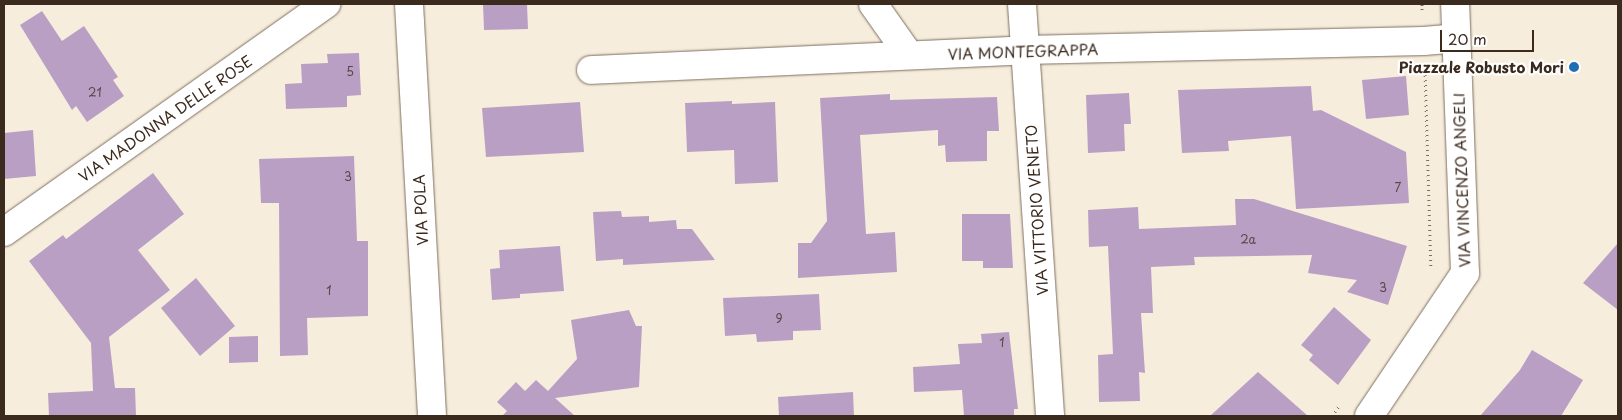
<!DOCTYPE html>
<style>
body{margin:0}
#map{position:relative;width:1622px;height:420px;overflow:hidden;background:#f7eddc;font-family:"Playpen Sans",sans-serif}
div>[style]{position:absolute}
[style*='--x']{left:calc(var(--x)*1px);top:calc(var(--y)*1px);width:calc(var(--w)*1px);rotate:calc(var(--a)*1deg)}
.building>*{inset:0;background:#ba9fc5}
.path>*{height:3px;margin-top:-1.5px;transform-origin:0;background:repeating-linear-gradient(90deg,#7d6e60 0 1px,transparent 0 5px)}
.roads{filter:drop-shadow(0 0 1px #7d6e60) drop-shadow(0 0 1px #7d6e60)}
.minor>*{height:28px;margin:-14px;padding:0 14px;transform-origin:14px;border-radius:14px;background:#fff}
.dots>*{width:14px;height:14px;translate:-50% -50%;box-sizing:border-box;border:2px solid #fff;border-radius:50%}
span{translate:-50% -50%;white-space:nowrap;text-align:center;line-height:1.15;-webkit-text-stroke:4.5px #fff;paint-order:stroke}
.number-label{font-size:12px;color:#5b4748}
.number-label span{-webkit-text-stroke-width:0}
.street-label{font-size:15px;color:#3b2a1e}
.poi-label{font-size:15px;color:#3b2a1e;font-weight:700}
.right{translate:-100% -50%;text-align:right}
.frame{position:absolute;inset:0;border:5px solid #3b2a1e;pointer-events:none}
.scale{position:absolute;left:1440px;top:30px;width:94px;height:22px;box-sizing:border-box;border:2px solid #3b2a1e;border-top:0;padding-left:6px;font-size:15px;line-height:18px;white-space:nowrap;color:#3b2a1e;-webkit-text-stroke:4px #fff;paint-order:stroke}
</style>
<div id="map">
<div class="building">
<div style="clip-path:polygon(483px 4px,527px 4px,528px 29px,484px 30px)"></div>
<div style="clip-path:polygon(42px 11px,62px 41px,84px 26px,118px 77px,113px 80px,124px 96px,87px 122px,76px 106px,72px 110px,20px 25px)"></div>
<div style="clip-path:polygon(359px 53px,361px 95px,347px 96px,347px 107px,286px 109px,285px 84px,302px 83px,301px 64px,328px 63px,327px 54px)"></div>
<div style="clip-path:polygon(1406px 76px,1409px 115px,1366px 119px,1362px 80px)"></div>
<div style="clip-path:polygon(1311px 86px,1313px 111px,1321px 110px,1406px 152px,1409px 203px,1296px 209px,1291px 136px,1228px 141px,1229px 151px,1182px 153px,1178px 90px)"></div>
<div style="clip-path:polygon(1129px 93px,1131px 124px,1124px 124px,1125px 151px,1088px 153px,1086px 95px)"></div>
<div style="clip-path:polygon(890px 94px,890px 100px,997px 97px,999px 131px,987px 131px,987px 161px,946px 162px,945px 145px,938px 146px,938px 130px,860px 135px,866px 234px,895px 232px,897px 272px,798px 278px,798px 243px,811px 243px,827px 221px,820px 98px)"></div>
<div style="clip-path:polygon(732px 101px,732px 104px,775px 102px,778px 182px,735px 184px,734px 150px,687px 152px,685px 103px)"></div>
<div style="clip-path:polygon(580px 102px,584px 152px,486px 157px,482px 108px)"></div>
<div style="clip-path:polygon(33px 130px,36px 176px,4px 179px,4px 133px)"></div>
<div style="clip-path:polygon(354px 156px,357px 241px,368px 241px,368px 316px,307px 318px,308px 355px,280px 356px,279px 203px,261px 203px,259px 159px)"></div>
<div style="clip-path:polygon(153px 173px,184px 214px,138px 250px,170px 290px,109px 337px,115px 388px,135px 388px,136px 416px,49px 416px,48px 393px,93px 391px,91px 343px,29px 261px,63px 235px,66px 239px)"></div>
<div style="clip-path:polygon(1235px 199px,1254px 199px,1407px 246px,1388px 305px,1347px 292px,1357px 280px,1308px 273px,1312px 255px,1194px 257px,1195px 265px,1151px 267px,1153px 313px,1141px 313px,1145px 373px,1139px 372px,1140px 401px,1099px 402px,1098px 355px,1113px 354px,1108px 246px,1089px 247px,1088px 210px,1138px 207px,1139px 229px,1236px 225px)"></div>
<div style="clip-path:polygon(621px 211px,622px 217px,649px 216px,649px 222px,676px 220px,677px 229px,692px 229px,715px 260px,623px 265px,623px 259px,596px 261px,593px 212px)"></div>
<div style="clip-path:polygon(962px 214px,1010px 214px,1013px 268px,983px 268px,983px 261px,962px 261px)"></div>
<div style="clip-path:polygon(1618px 243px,1618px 310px,1583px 283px)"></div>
<div style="clip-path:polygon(560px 246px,564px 291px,520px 294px,520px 298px,492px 300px,490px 269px,500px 268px,499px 250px)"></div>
<div style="clip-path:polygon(196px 278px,235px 326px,200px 356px,161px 308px)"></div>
<div style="clip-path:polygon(819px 294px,821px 330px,793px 331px,793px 340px,757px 342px,756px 334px,725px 336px,723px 298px)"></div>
<div style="clip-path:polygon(1334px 307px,1371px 340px,1338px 385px,1309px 360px,1313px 355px,1301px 345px)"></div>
<div style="clip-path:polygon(629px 310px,636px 326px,642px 326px,639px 387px,555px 398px,575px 416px,502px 416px,507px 411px,497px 402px,516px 382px,525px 391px,536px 380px,548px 391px,577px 359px,571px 320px)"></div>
<div style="clip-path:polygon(1009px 332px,1018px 409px,1014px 409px,1014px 416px,964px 416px,962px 390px,914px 392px,913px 367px,960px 364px,958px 344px,982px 343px,981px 334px)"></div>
<div style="clip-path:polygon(258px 336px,258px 362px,229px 363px,229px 337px)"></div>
<div style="clip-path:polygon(1532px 350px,1583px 380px,1561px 416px,1480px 416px,1520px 370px)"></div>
<div style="clip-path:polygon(1258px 372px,1308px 416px,1210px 416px)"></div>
<div style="clip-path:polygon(853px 392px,854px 416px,779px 416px,778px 397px)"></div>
</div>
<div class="path">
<div style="--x:1422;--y:4;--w:7;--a:90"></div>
<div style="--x:1425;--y:70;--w:198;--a:88.3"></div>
<div style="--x:1332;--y:416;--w:14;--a:-56"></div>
</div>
<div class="roads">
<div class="minor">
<div style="--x:409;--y:4;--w:413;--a:86.8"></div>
<div style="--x:873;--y:4;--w:62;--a:54.8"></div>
<div style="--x:1022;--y:4;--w:413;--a:86.1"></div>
<div style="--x:591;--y:70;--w:433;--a:-2.6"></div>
<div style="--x:1024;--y:50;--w:400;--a:-1.3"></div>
<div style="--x:1424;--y:41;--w:32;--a:-5"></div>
<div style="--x:4;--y:232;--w:395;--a:-35.3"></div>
<div style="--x:1369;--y:416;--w:172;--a:-56.1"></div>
<div style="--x:1465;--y:273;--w:269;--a:-92.1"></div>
</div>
</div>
<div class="dots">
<div style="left:1574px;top:67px;background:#1f6fb2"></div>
</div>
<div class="number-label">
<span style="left:350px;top:72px">5</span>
<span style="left:95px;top:93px">21</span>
<span style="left:348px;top:177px">3</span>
<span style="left:1398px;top:188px">7</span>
<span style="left:1248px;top:240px">2a</span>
<span style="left:1383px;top:288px">3</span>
<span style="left:329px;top:291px">1</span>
<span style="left:779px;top:319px">9</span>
<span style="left:1002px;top:343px">1</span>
</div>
<div class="street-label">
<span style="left:1023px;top:51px;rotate:-2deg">VIA MONTEGRAPPA</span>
<span style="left:165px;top:118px;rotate:-35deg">VIA MADONNA DELLE ROSE</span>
<span style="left:1461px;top:180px;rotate:-92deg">VIA VINCENZO ANGELI</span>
<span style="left:420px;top:210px;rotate:-93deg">VIA POLA</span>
<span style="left:1036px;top:210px;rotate:-94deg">VIA VITTORIO VENETO</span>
</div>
<div class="poi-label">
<span class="right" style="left:1564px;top:67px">Piazzale Robusto Mori</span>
</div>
<div class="frame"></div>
<div class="scale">20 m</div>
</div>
